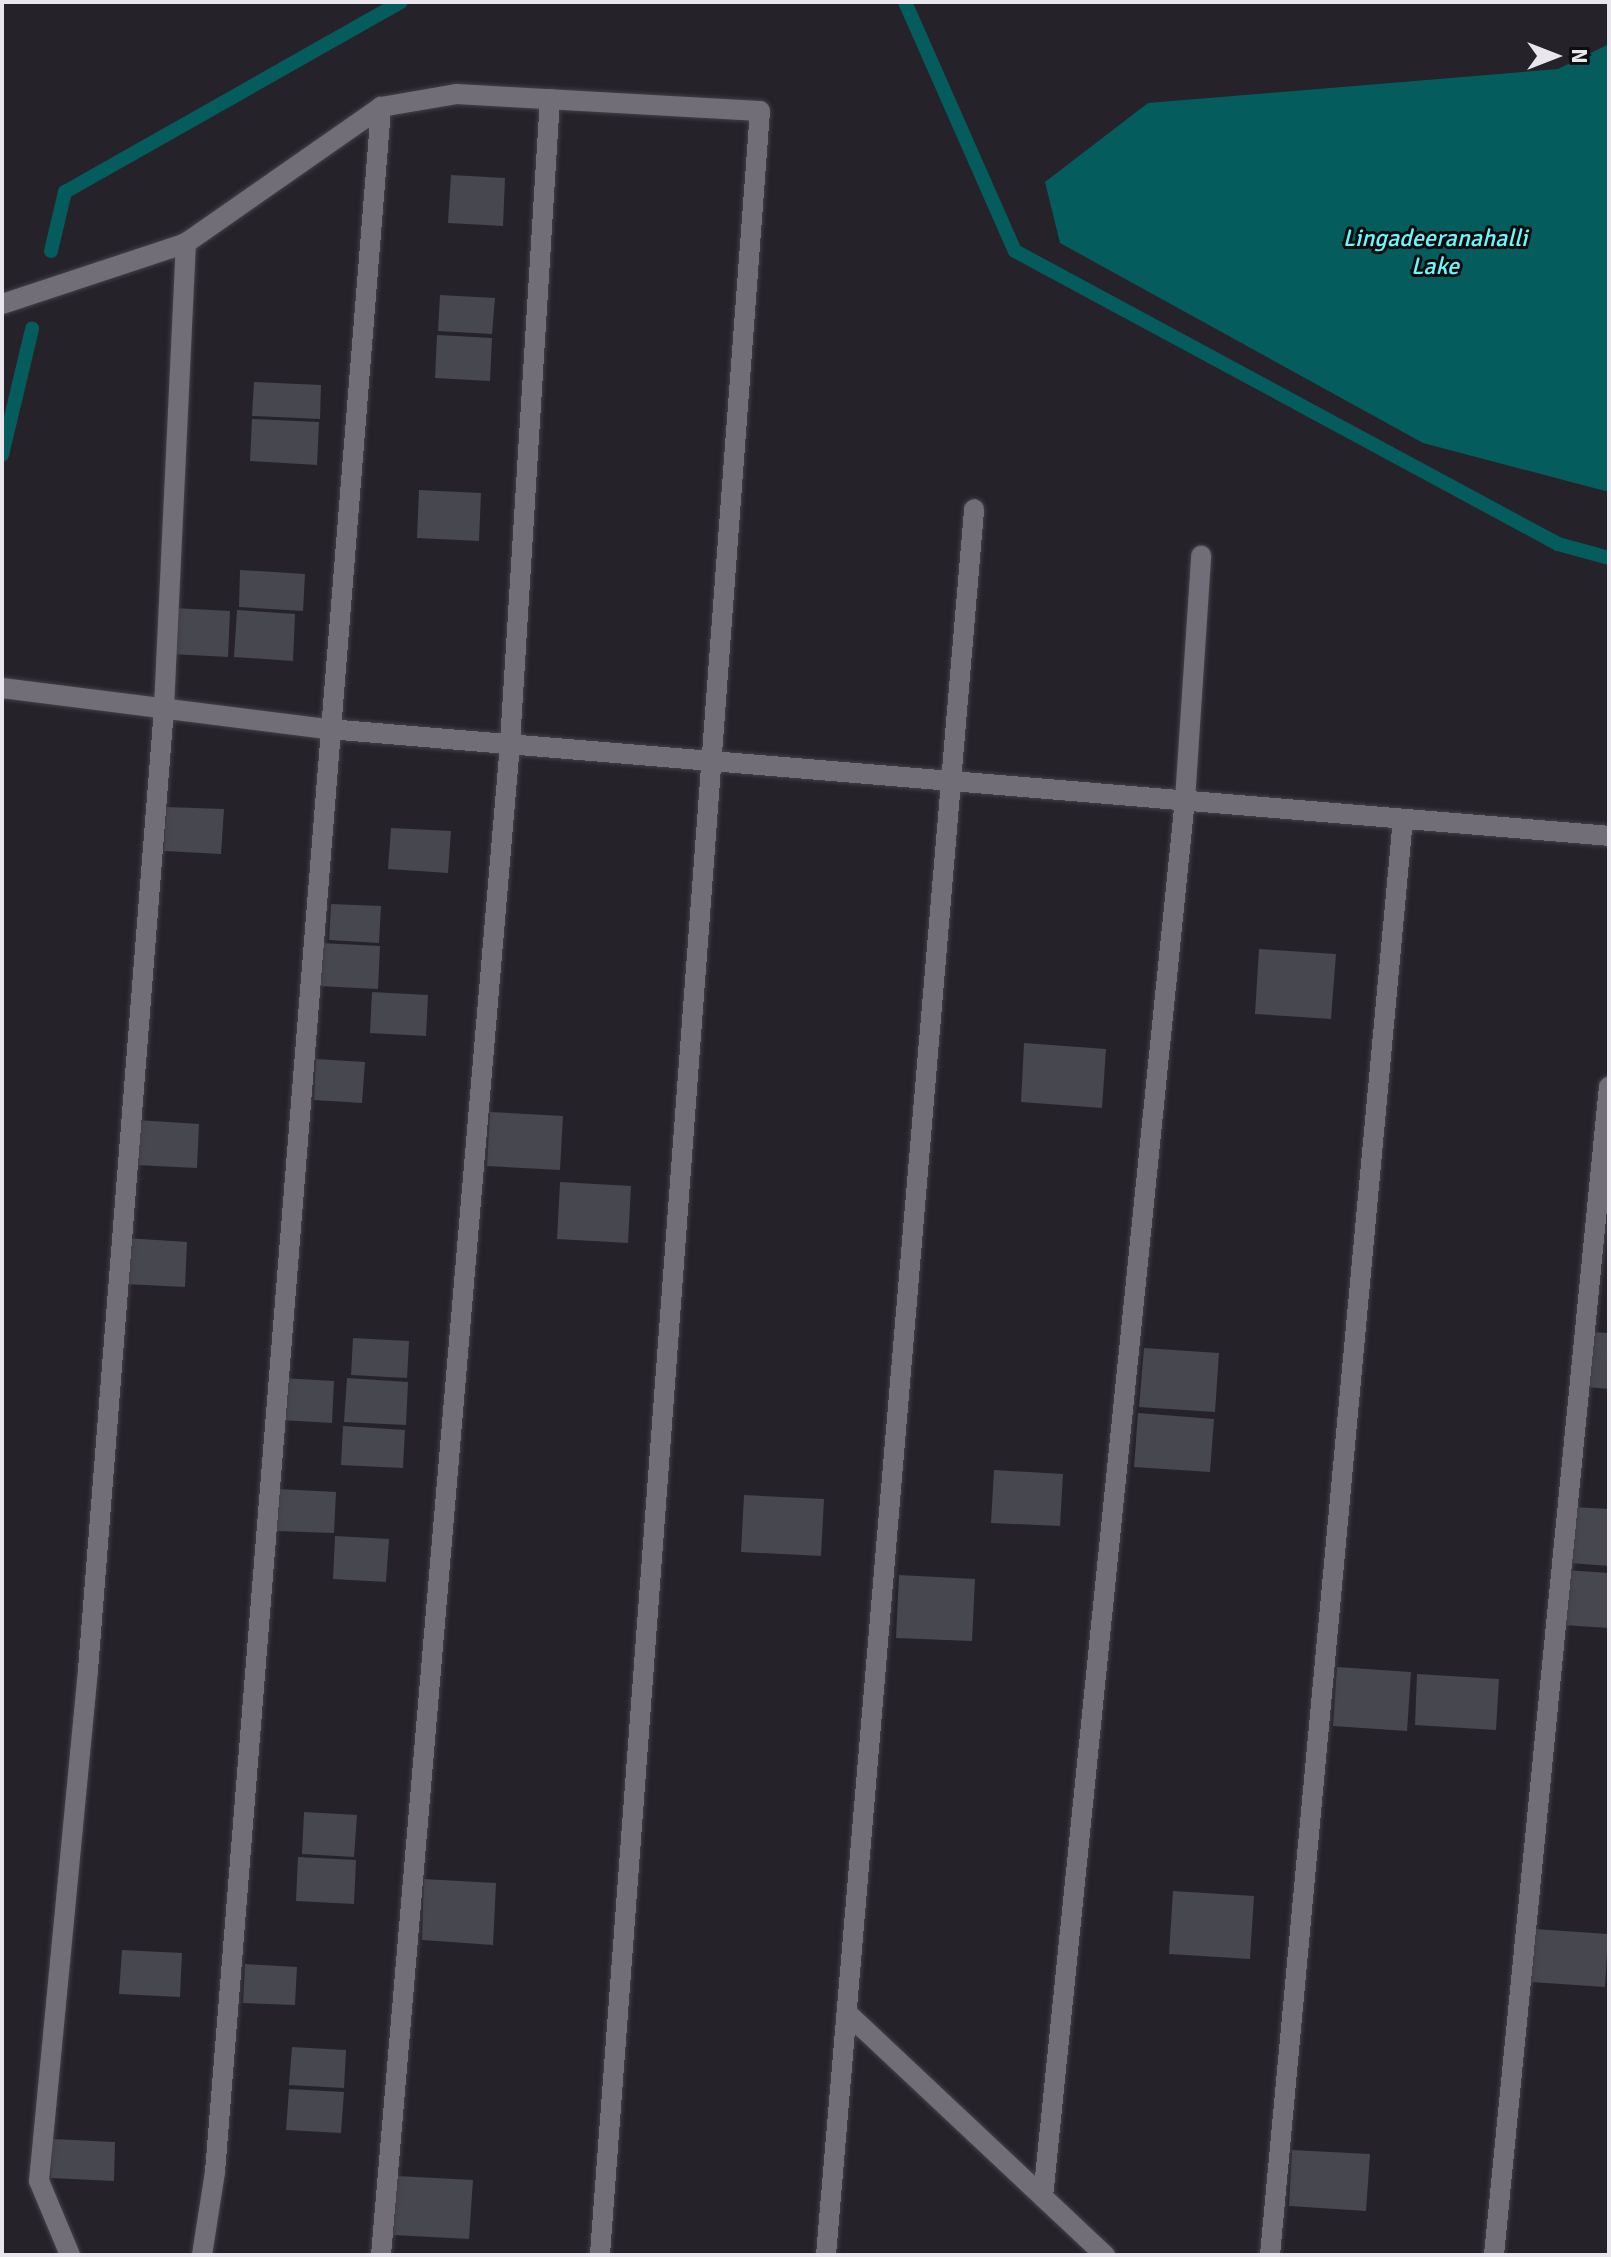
<!DOCTYPE html>
<style>
body{margin:0}
#map{position:relative;width:1611px;height:2257px;overflow:hidden;background:#252229;font-family:Signika,sans-serif}
div>[style]{position:absolute}
[style*='--x']{left:calc(var(--x)*1px);top:calc(var(--y)*1px);width:calc(var(--w)*1px);rotate:calc(var(--a)*1deg)}
.water>*{inset:0;background:#055c5d}
.stream>*{height:14px;margin:-7px;padding:0 7px;transform-origin:7px;border-radius:7px;background:#055c5d}
.building>*{inset:0;background:#474750}
.roads{filter:drop-shadow(0 0 2px #434047) drop-shadow(0 0 2px #434047)}
.minor>*{height:20px;margin:-10px;padding:0 10px;transform-origin:10px;border-radius:10px;background:#726e77}
.tertiary>*{height:20px;margin:-10px;padding:0 10px;transform-origin:10px;border-radius:10px;background:#726e77}
span{translate:-50% -50%;white-space:nowrap;text-align:center;line-height:1.15;-webkit-text-stroke:6px #0d0c0f;paint-order:stroke}
.water-label{font-size:24px;color:#6df7fa;font-style:italic}
.frame{position:absolute;inset:0;border:4px solid #e9e7ed;pointer-events:none}
.north{position:absolute;left:1515px;top:16px;width:80px;height:80px;-webkit-text-stroke:6px #0d0c0f;paint-order:stroke;rotate:90deg;font-size:22px;font-weight:700;line-height:32px;text-align:center;color:#e9e7ed}
.north::after{content:'';display:block;margin:auto;width:28px;height:36px;background:#e9e7ed;clip-path:polygon(50% 0,100% 100%,50% 72%,0 100%)}
</style>
<div id="map">
<div class="water">
<div style="clip-path:polygon(1609px 44px,1609px 492px,1423px 443px,1060px 243px,1045px 182px,1148px 103px,1558px 69px)"></div>
</div>
<div class="stream">
<div style="--x:905;--y:2;--w:272;--a:66.2"></div>
<div style="--x:1015;--y:251;--w:617;--a:28.35"></div>
<div style="--x:1558;--y:544;--w:53;--a:15.4"></div>
<div style="--x:51;--y:251;--w:61;--a:-76.7"></div>
<div style="--x:65;--y:192;--w:386;--a:-29.5"></div>
<div style="--x:2;--y:455;--w:130;--a:-76.6"></div>
</div>
<div class="building">
<div style="clip-path:polygon(451px 175px,505px 178px,503px 226px,448px 223px)"></div>
<div style="clip-path:polygon(440px 295px,495px 298px,492px 334px,438px 331px)"></div>
<div style="clip-path:polygon(437px 335px,492px 338px,490px 381px,435px 378px)"></div>
<div style="clip-path:polygon(254px 382px,321px 385px,320px 419px,252px 416px)"></div>
<div style="clip-path:polygon(252px 419px,319px 422px,317px 465px,250px 461px)"></div>
<div style="clip-path:polygon(419px 490px,481px 493px,479px 541px,417px 538px)"></div>
<div style="clip-path:polygon(240px 570px,305px 574px,303px 611px,239px 607px)"></div>
<div style="clip-path:polygon(174px 608px,230px 611px,228px 657px,172px 654px)"></div>
<div style="clip-path:polygon(237px 610px,295px 614px,293px 661px,234px 657px)"></div>
<div style="clip-path:polygon(166px 807px,224px 809px,221px 854px,164px 851px)"></div>
<div style="clip-path:polygon(391px 828px,451px 831px,448px 873px,388px 869px)"></div>
<div style="clip-path:polygon(331px 904px,381px 906px,379px 943px,329px 940px)"></div>
<div style="clip-path:polygon(320px 943px,380px 946px,378px 989px,318px 986px)"></div>
<div style="clip-path:polygon(1259px 949px,1336px 954px,1331px 1019px,1255px 1014px)"></div>
<div style="clip-path:polygon(372px 992px,428px 995px,426px 1036px,370px 1033px)"></div>
<div style="clip-path:polygon(1024px 1043px,1106px 1049px,1102px 1108px,1021px 1102px)"></div>
<div style="clip-path:polygon(316px 1059px,365px 1062px,362px 1103px,314px 1100px)"></div>
<div style="clip-path:polygon(490px 1112px,563px 1116px,560px 1170px,487px 1166px)"></div>
<div style="clip-path:polygon(137px 1120px,199px 1124px,197px 1168px,135px 1165px)"></div>
<div style="clip-path:polygon(560px 1182px,631px 1186px,628px 1243px,557px 1239px)"></div>
<div style="clip-path:polygon(126px 1238px,187px 1242px,185px 1287px,124px 1284px)"></div>
<div style="clip-path:polygon(1589px 1332px,1609px 1333px,1609px 1389px,1586px 1387px)"></div>
<div style="clip-path:polygon(353px 1338px,409px 1341px,407px 1378px,351px 1375px)"></div>
<div style="clip-path:polygon(1144px 1348px,1219px 1353px,1215px 1412px,1139px 1407px)"></div>
<div style="clip-path:polygon(282px 1378px,334px 1381px,332px 1423px,280px 1420px)"></div>
<div style="clip-path:polygon(347px 1378px,408px 1382px,406px 1425px,344px 1422px)"></div>
<div style="clip-path:polygon(1138px 1413px,1214px 1419px,1210px 1472px,1134px 1467px)"></div>
<div style="clip-path:polygon(343px 1426px,405px 1430px,403px 1468px,341px 1465px)"></div>
<div style="clip-path:polygon(994px 1470px,1063px 1474px,1060px 1526px,991px 1523px)"></div>
<div style="clip-path:polygon(279px 1489px,336px 1492px,334px 1533px,276px 1531px)"></div>
<div style="clip-path:polygon(744px 1495px,824px 1499px,821px 1556px,741px 1552px)"></div>
<div style="clip-path:polygon(1574px 1507px,1609px 1509px,1609px 1566px,1570px 1563px)"></div>
<div style="clip-path:polygon(335px 1536px,389px 1539px,386px 1582px,333px 1579px)"></div>
<div style="clip-path:polygon(1566px 1570px,1609px 1573px,1609px 1628px,1562px 1625px)"></div>
<div style="clip-path:polygon(899px 1575px,975px 1579px,972px 1641px,896px 1638px)"></div>
<div style="clip-path:polygon(1337px 1667px,1411px 1672px,1407px 1731px,1333px 1726px)"></div>
<div style="clip-path:polygon(1417px 1674px,1499px 1679px,1496px 1730px,1415px 1725px)"></div>
<div style="clip-path:polygon(304px 1812px,357px 1815px,354px 1857px,302px 1854px)"></div>
<div style="clip-path:polygon(298px 1857px,356px 1860px,354px 1904px,296px 1901px)"></div>
<div style="clip-path:polygon(424px 1879px,496px 1883px,493px 1945px,422px 1940px)"></div>
<div style="clip-path:polygon(1173px 1891px,1254px 1896px,1250px 1959px,1169px 1954px)"></div>
<div style="clip-path:polygon(1535px 1929px,1608px 1934px,1605px 1987px,1531px 1982px)"></div>
<div style="clip-path:polygon(122px 1950px,182px 1953px,180px 1997px,119px 1994px)"></div>
<div style="clip-path:polygon(245px 1964px,297px 1967px,295px 2005px,243px 2003px)"></div>
<div style="clip-path:polygon(292px 2047px,346px 2050px,344px 2088px,289px 2085px)"></div>
<div style="clip-path:polygon(289px 2089px,344px 2092px,341px 2133px,286px 2130px)"></div>
<div style="clip-path:polygon(52px 2139px,115px 2142px,114px 2181px,51px 2178px)"></div>
<div style="clip-path:polygon(1292px 2150px,1370px 2154px,1366px 2211px,1289px 2206px)"></div>
<div style="clip-path:polygon(397px 2176px,473px 2180px,469px 2239px,393px 2235px)"></div>
</div>
<div class="roads">
<div class="minor">
<div style="--x:2;--y:304;--w:194;--a:-18.3"></div>
<div style="--x:847;--y:2013;--w:354;--a:43.2"></div>
<div style="--x:1043;--y:2197;--w:1404;--a:-84.2"></div>
<div style="--x:1185;--y:800;--w:245;--a:-86.2"></div>
<div style="--x:70;--y:2255;--w:80;--a:-112.7"></div>
<div style="--x:39;--y:2181;--w:513;--a:-84.52"></div>
<div style="--x:88;--y:1670;--w:965;--a:-85.48"></div>
<div style="--x:164;--y:708;--w:466;--a:-87.3"></div>
<div style="--x:186;--y:243;--w:238;--a:-34.9"></div>
<div style="--x:381;--y:107;--w:76;--a:-9.8"></div>
<div style="--x:456;--y:94;--w:304;--a:3.2"></div>
<div style="--x:760;--y:111;--w:2150;--a:94.27"></div>
<div style="--x:202;--y:2255;--w:84;--a:-81.1"></div>
<div style="--x:215;--y:2172;--w:2072;--a:-85.4"></div>
<div style="--x:381;--y:2255;--w:1517;--a:-85.12"></div>
<div style="--x:510;--y:743;--w:645;--a:-86.45"></div>
<div style="--x:826;--y:2255;--w:1752;--a:-85.15"></div>
<div style="--x:1270;--y:2255;--w:1442;--a:-84.71"></div>
<div style="--x:1494;--y:2255;--w:1174;--a:-84.38"></div>
</div>
<div class="tertiary">
<div style="--x:2;--y:688;--w:329;--a:7.2"></div>
<div style="--x:328;--y:729;--w:1285;--a:4.77"></div>
</div>
</div>
<div class="water-label">
<span style="left:1435px;top:253px">Lingadeeranahalli<br>Lake</span>
</div>
<div class="frame"></div>
<div class="north">N</div>
</div>
